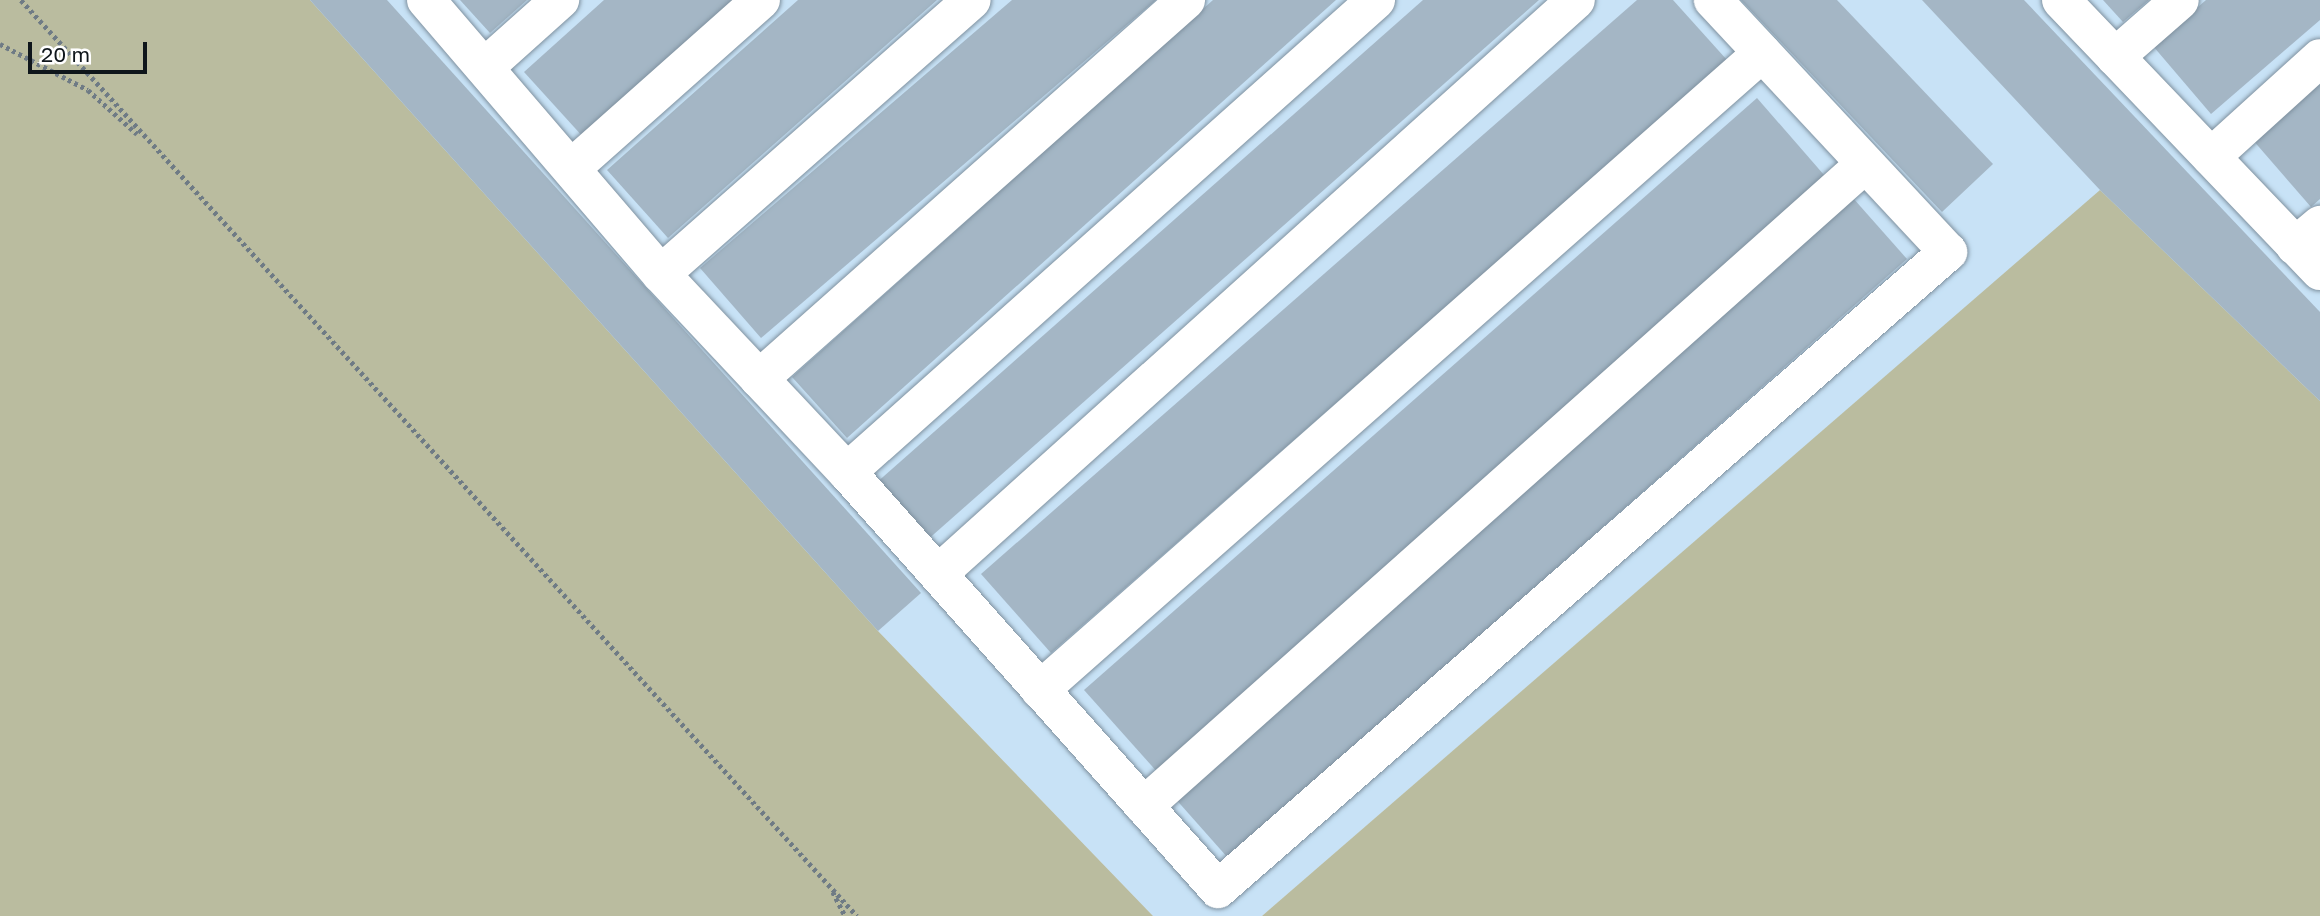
<!DOCTYPE html>
<style>
body{margin:0}
#map{position:relative;width:2320px;height:916px;overflow:hidden;background:#d9ecfb;font-family:"Golos Text",sans-serif}
div>[style]{position:absolute}
[style*='--x']{left:calc(var(--x)*1px);top:calc(var(--y)*1px);width:calc(var(--w)*1px);rotate:calc(var(--a)*1deg)}
.built>*{inset:0;background:#c8e2f6}
.green>*{inset:0;background:#babc9f}
.building>*{inset:0;background:#a4b6c5}
.path>*{height:4.5px;margin-top:-2.25px;transform-origin:0;background:repeating-linear-gradient(90deg,#6f7b85 0 3.5px,transparent 0 7px)}
.roads{filter:drop-shadow(0 0 2px #7f919f) drop-shadow(0 0 2px #7f919f)}
.minor>*{height:38px;margin:-19px;padding:0 19px;transform-origin:19px;border-radius:19px;background:#fff}
span{translate:-50% -50%;white-space:nowrap;text-align:center;line-height:1.15;-webkit-text-stroke:7px #fff;paint-order:stroke}
.scale{position:absolute;left:28px;top:42px;width:119px;height:32px;box-sizing:border-box;border:4px solid #0f161b;border-top:0;padding-left:9px;font-size:21px;line-height:24px;white-space:nowrap;color:#0f161b;-webkit-text-stroke:5px #fff;paint-order:stroke}
</style>
<div id="map">
<div class="built">
<div style="clip-path:polygon(310px 0,2320px 0,2320px 401px,2100px 191px,1262px 916px,1153px 916px,878px 631px)"></div>
</div>
<div class="green">
<div style="clip-path:polygon(0 0,310px 0,878px 631px,1153px 916px,0 916px)"></div>
<div style="clip-path:polygon(2100px 190px,2320px 401px,2320px 916px,1262px 916px)"></div>
</div>
<div class="building">
<div style="clip-path:polygon(310px 0,387px 0,921px 593px,878px 631px)"></div>
<div style="clip-path:polygon(460px 0,527px 0,490px 33px)"></div>
<div style="clip-path:polygon(604px 0,737px 0,584px 138px,524px 72px)"></div>
<div style="clip-path:polygon(798px 0,937px 0,668px 238px,607px 170px)"></div>
<div style="clip-path:polygon(1012px 0,1156px 0,761px 338px,700px 268px)"></div>
<div style="clip-path:polygon(1213px 0,1336px 0,847px 438px,792px 377px)"></div>
<div style="clip-path:polygon(1423px 0,1539px 0,925px 542px,875px 484px)"></div>
<div style="clip-path:polygon(1637px 0,1673px 0,1727px 60px,1051px 653px,981px 574px)"></div>
<div style="clip-path:polygon(1741px 0,1837px 0,1993px 164px,1942px 212px)"></div>
<div style="clip-path:polygon(1922px 0,2024px 0,2320px 312px,2320px 401px,2100px 190px)"></div>
<div style="clip-path:polygon(2103px 0,2149px 0,2123px 22px)"></div>
<div style="clip-path:polygon(2206px 0,2320px 0,2320px 20px,2211px 114px,2153px 46px)"></div>
<div style="clip-path:polygon(2320px 81px,2320px 199px,2311px 207px,2252px 139px)"></div>
<div style="clip-path:polygon(1757px 98px,1831px 183px,1159px 774px,1084px 690px)"></div>
<div style="clip-path:polygon(1853px 198px,1907px 259px,1228px 858px,1173px 796px)"></div>
</div>
<div class="path">
<div style="--x:21;--y:0;--w:1240;--a:47.61"></div>
<div style="--x:0;--y:44;--w:99;--a:27.6"></div>
<div style="--x:88;--y:90;--w:66;--a:41.9"></div>
<div style="--x:833;--y:892;--w:27;--a:63"></div>
</div>
<div class="roads">
<div class="minor">
<div style="--x:426;--y:0;--w:361;--a:49.4"></div>
<div style="--x:661;--y:274;--w:272;--a:46.8"></div>
<div style="--x:847;--y:472;--w:558;--a:48.34"></div>
<div style="--x:1218;--y:889;--w:969;--a:-41.11"></div>
<div style="--x:1948;--y:252;--w:345;--a:-133"></div>
<div style="--x:2061;--y:0;--w:375;--a:46.3"></div>
<div style="--x:2115;--y:57;--w:86;--a:-41.2"></div>
<div style="--x:485;--y:67;--w:101;--a:-41.8"></div>
<div style="--x:2211;--y:157;--w:147;--a:-42.2"></div>
<div style="--x:574;--y:166;--w:250;--a:-41.6"></div>
<div style="--x:2295;--y:246;--w:33;--a:-40"></div>
<div style="--x:661;--y:274;--w:414;--a:-41.4"></div>
<div style="--x:759;--y:379;--w:571;--a:-41.59"></div>
<div style="--x:847;--y:472;--w:709;--a:-41.74"></div>
<div style="--x:938;--y:574;--w:858;--a:-41.98"></div>
<div style="--x:1040;--y:690;--w:963;--a:-41.42"></div>
<div style="--x:1144;--y:806;--w:965;--a:-41.68"></div>
</div>
</div>
<div class="scale">20 m</div>
</div>
